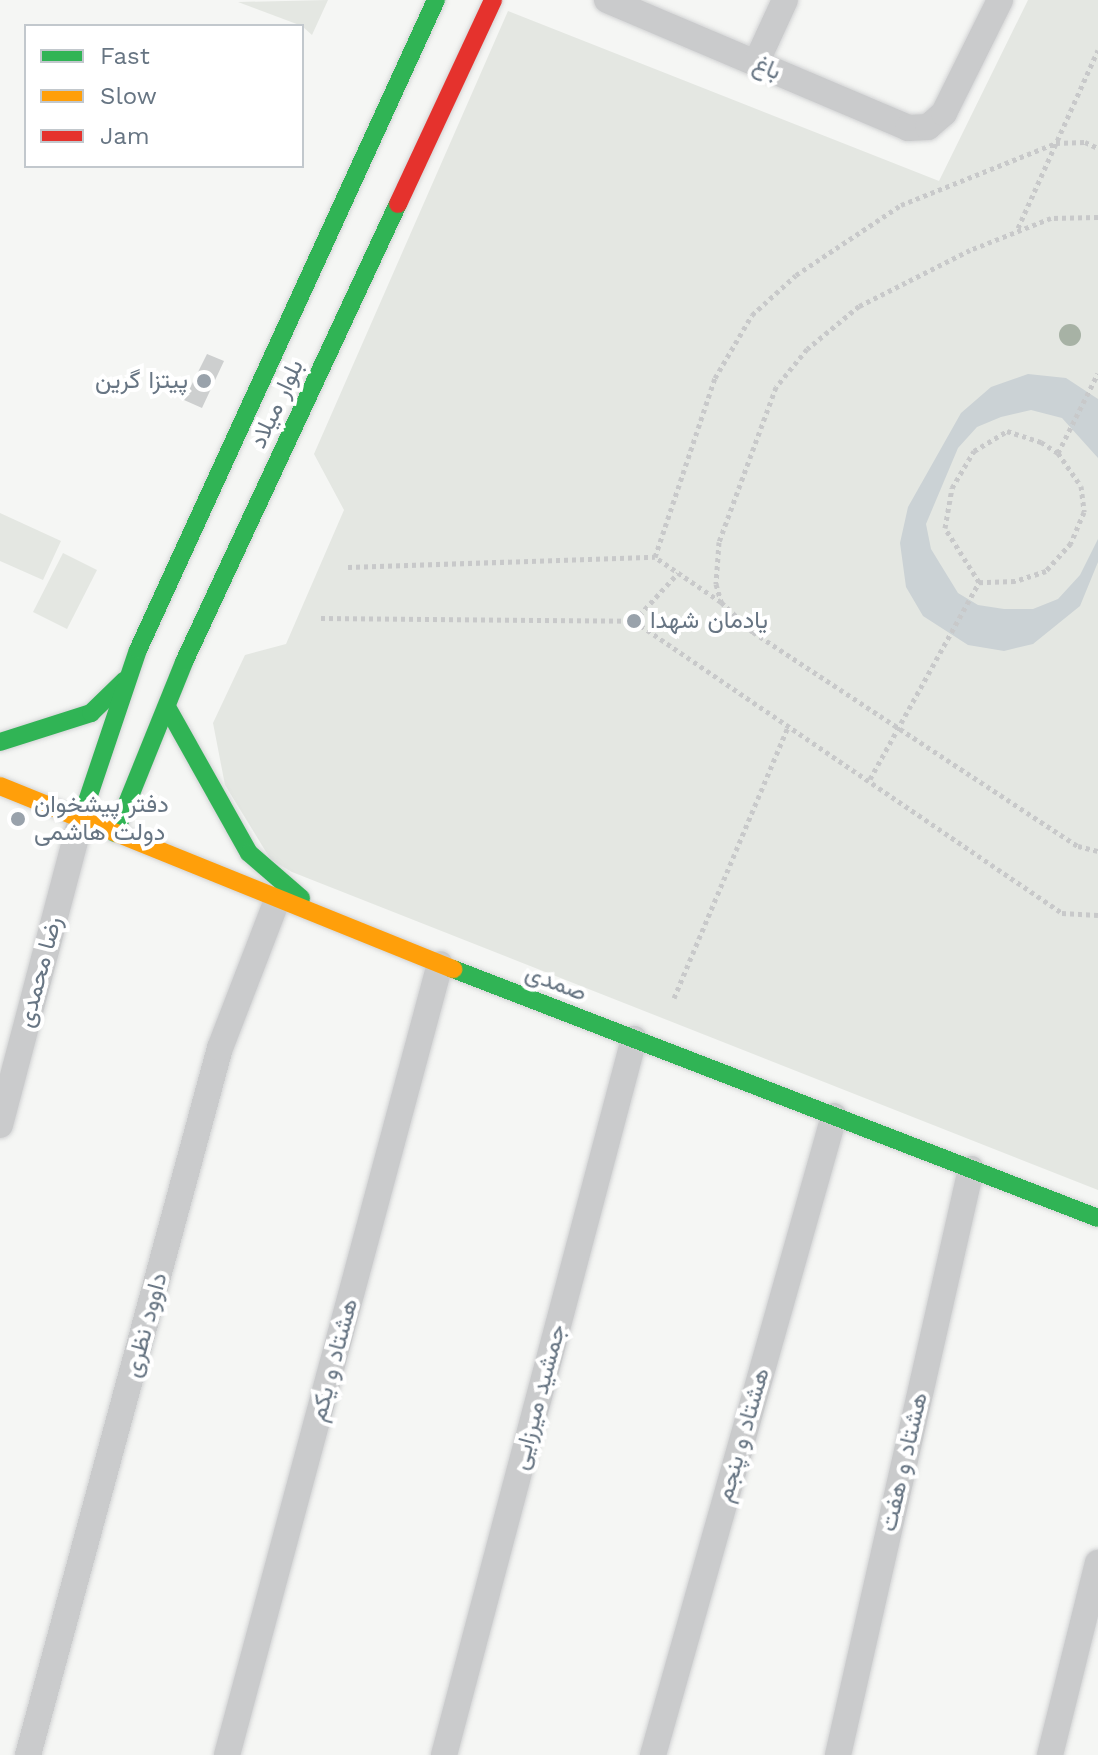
<!DOCTYPE html>
<meta charset="utf-8">
<style>
body{margin:0}
#map{position:relative;width:1098px;height:1755px;overflow:hidden;background:#f5f6f4;font-family:"Work Sans",Vazirmatn,sans-serif}
div>[style]{position:absolute}
[style*='--x']{left:calc(var(--x)*1px);top:calc(var(--y)*1px);width:calc(var(--w)*1px);rotate:calc(var(--a)*1deg)}
.green>*{inset:0;background:#e4e7e2}
.water>*{inset:0;background:#cbd2d5}
.building>*{inset:0;background:#cdcfcf}
.path>*{height:5px;margin-top:-2.5px;transform-origin:0;background:repeating-linear-gradient(90deg,#c8c9ca 0 4px,transparent 0 8px)}
.roads{filter:drop-shadow(0 0 2px #d2d3d4) drop-shadow(0 0 2px #d2d3d4)}
.street>*{height:26px;margin:-13px;padding:0 13px;transform-origin:13px;border-radius:13px;background:#cacbcc}
.fast>*{height:18px;margin:-9px;padding:0 9px;transform-origin:9px;border-radius:9px;background:#30b455}
.slow>*{height:18px;margin:-9px;padding:0 9px;transform-origin:9px;border-radius:9px;background:#ff9f0a}
.jam>*{height:18px;margin:-9px;padding:0 9px;transform-origin:9px;border-radius:9px;background:#e5322d}
.trees>*{width:22px;height:22px;margin:-11px;border-radius:50%;background:#a7b2a5}
.dots>*{width:22px;height:22px;translate:-50% -50%;box-sizing:border-box;border:4px solid #fff;border-radius:50%}
span{translate:-50% -50%;white-space:nowrap;text-align:center;line-height:1.15;-webkit-text-stroke:8px #fff;paint-order:stroke}
.street-label{font-size:24px;color:#677583}
.poi-label{font-size:24px;color:#677583}
.right{translate:-100% -50%;text-align:right}
.left{translate:0 -50%;text-align:left}
.legend{position:absolute;left:24px;top:24px;width:280px;height:144px;box-sizing:border-box;background:#fff;border:2px solid #c2c8cd;margin:0;padding:10px 14px;list-style:none;font-size:24px;color:#677583}
.legend li{display:flex;align-items:center;gap:16px;height:40px}
.legend b{width:40px;border:2px solid #c2c8cd}
</style>
<div id="map">
<div class="green">
<div style="clip-path:polygon(328px 0,312px 35px,302px 26px,238px 2px)"></div>
<div style="clip-path:polygon(1028px 0,1098px 0,1098px 1190px,292px 872px,271px 860px,225px 785px,213px 723px,245px 655px,286px 644px,344px 510px,314px 454px,508px 11px,939px 181px)"></div>
<div style="clip-path:polygon(0 513px,61px 541px,43px 580px,0 561px)"></div>
<div style="clip-path:polygon(63px 553px,97px 570px,67px 629px,33px 612px)"></div>
</div>
<div class="water">
<div style="clip-path:polygon(1028px 374px,1066px 378px,1098px 399px,1098px 458px,1062px 418px,1031px 410px,1001px 417px,977px 427px,958px 448px,926px 524px,931px 549px,958px 593px,978px 605px,1004px 609px,1033px 609px,1058px 599px,1080px 575px,1098px 539px,1098px 562px,1080px 606px,1033px 644px,1004px 651px,968px 645px,923px 616px,906px 587px,900px 543px,908px 507px,961px 413px,991px 387px)"></div>
</div>
<div class="building">
<div style="clip-path:polygon(207px 354px,224px 361px,202px 408px,184px 400px)"></div>
</div>
<div class="path">
<div style="--x:1098;--y:217;--w:47;--a:178.8"></div>
<div style="--x:1051;--y:218;--w:87;--a:158.4"></div>
<div style="--x:970;--y:250;--w:124;--a:153.2"></div>
<div style="--x:859;--y:306;--w:67;--a:140.4"></div>
<div style="--x:807;--y:349;--w:49;--a:129.2"></div>
<div style="--x:776;--y:387;--w:165;--a:110.2"></div>
<div style="--x:719;--y:542;--w:42;--a:94.1"></div>
<div style="--x:716;--y:584;--w:19;--a:74"></div>
<div style="--x:721;--y:602;--w:44;--a:43.2"></div>
<div style="--x:753;--y:632;--w:389;--a:33.4"></div>
<div style="--x:1078;--y:846;--w:21;--a:14"></div>
<div style="--x:1018;--y:228;--w:195;--a:-65.8"></div>
<div style="--x:1007;--y:431;--w:36;--a:18"></div>
<div style="--x:1041;--y:442;--w:20;--a:33"></div>
<div style="--x:1058;--y:453;--w:40;--a:55.1"></div>
<div style="--x:1081;--y:486;--w:26;--a:83"></div>
<div style="--x:1084;--y:512;--w:34;--a:113"></div>
<div style="--x:1071;--y:543;--w:38;--a:132"></div>
<div style="--x:1046;--y:571;--w:33;--a:162"></div>
<div style="--x:1015;--y:581;--w:36;--a:178"></div>
<div style="--x:979;--y:582;--w:64;--a:-122.2"></div>
<div style="--x:945;--y:528;--w:41;--a:-80.1"></div>
<div style="--x:952;--y:488;--w:43;--a:-59.3"></div>
<div style="--x:974;--y:451;--w:39;--a:-31"></div>
<div style="--x:1058;--y:453;--w:89;--a:-63.4"></div>
<div style="--x:348;--y:567;--w:307;--a:-1.9"></div>
<div style="--x:721;--y:602;--w:80;--a:-145.7"></div>
<div style="--x:655;--y:557;--w:189;--a:-71.5"></div>
<div style="--x:715;--y:378;--w:73;--a:-59.6"></div>
<div style="--x:752;--y:315;--w:59;--a:-42.3"></div>
<div style="--x:796;--y:275;--w:126;--a:-33.7"></div>
<div style="--x:901;--y:205;--w:167;--a:-21.8"></div>
<div style="--x:1056;--y:143;--w:29;--a:-2"></div>
<div style="--x:1085;--y:142;--w:14;--a:25"></div>
<div style="--x:321;--y:618;--w:313;--a:0.5"></div>
<div style="--x:634;--y:621;--w:65;--a:-47.5"></div>
<div style="--x:634;--y:621;--w:518;--a:34.3"></div>
<div style="--x:1062;--y:913;--w:36;--a:3"></div>
<div style="--x:870;--y:779;--w:225;--a:-61"></div>
<div style="--x:674;--y:998;--w:294;--a:-67.2"></div>
</div>
<div class="roads">
<div class="street">
<div style="--x:607;--y:0;--w:327;--a:23"></div>
<div style="--x:908;--y:128;--w:20;--a:-3"></div>
<div style="--x:928;--y:127;--w:21;--a:-41"></div>
<div style="--x:944;--y:113;--w:126;--a:-63.6"></div>
<div style="--x:756;--y:63;--w:69;--a:-65.3"></div>
<div style="--x:0;--y:1125;--w:317;--a:-75.2"></div>
<div style="--x:28;--y:1755;--w:733;--a:-74.81"></div>
<div style="--x:220;--y:1048;--w:159;--a:-68.9"></div>
<div style="--x:227;--y:1755;--w:819;--a:-74.93"></div>
<div style="--x:444;--y:1755;--w:741;--a:-75.14"></div>
<div style="--x:653;--y:1755;--w:664;--a:-74.18"></div>
<div style="--x:838;--y:1755;--w:601;--a:-77.21"></div>
<div style="--x:1050;--y:1755;--w:198;--a:-76"></div>
</div>
<div class="fast">
<div style="--x:167;--y:707;--w:167;--a:60.7"></div>
<div style="--x:249;--y:853;--w:69;--a:40.9"></div>
<div style="--x:0;--y:742;--w:96;--a:-17.7"></div>
<div style="--x:91;--y:713;--w:47;--a:-44.1"></div>
<div style="--x:81;--y:819;--w:178;--a:-71.4"></div>
<div style="--x:138;--y:650;--w:715;--a:-65.37"></div>
<div style="--x:115;--y:833;--w:184;--a:-68"></div>
<div style="--x:184;--y:662;--w:506;--a:-64.96"></div>
<div style="--x:453;--y:969;--w:691;--a:21.11"></div>
</div>
<div class="slow">
<div style="--x:0;--y:786;--w:489;--a:22"></div>
</div>
<div class="jam">
<div style="--x:398;--y:204;--w:225;--a:-65"></div>
</div>
</div>
<div class="trees">
<div style="left:1070px;top:335px"></div>
</div>
<div class="dots">
<div style="left:204px;top:381px;background:#99a2ab"></div>
<div style="left:634px;top:621px;background:#99a2ab"></div>
<div style="left:18px;top:819px;background:#99a2ab"></div>
</div>
<div class="street-label">
<span style="left:767px;top:68px;rotate:23deg">باغ</span>
<span style="left:277px;top:404px;rotate:-65deg">بلوار میلاد</span>
<span style="left:40px;top:972px;rotate:-75deg">رضا محمدی</span>
<span style="left:556px;top:983px;rotate:21deg">صمدی</span>
<span style="left:146px;top:1325px;rotate:-75deg">داوود نظری</span>
<span style="left:334px;top:1360px;rotate:-75deg">هشتاد و یکم</span>
<span style="left:539px;top:1397px;rotate:-75deg">جمشید میرزایی</span>
<span style="left:743px;top:1435px;rotate:-74deg">هشتاد و پنجم</span>
<span style="left:904px;top:1462px;rotate:-77deg">هشتاد و هفت</span>
</div>
<div class="poi-label">
<span class="right" style="left:188px;top:381px">پیتزا گرین</span>
<span class="left" style="left:650px;top:621px">یادمان شهدا</span>
<span class="left" style="left:34px;top:819px">دفتر پیشخوان<br>دولت هاشمی</span>
</div>
<ul class="legend">
<li><b style="height:10px;background:#30b455"></b>Fast</li>
<li><b style="height:10px;background:#ff9f0a"></b>Slow</li>
<li><b style="height:10px;background:#e5322d"></b>Jam</li>
</ul>
</div>
